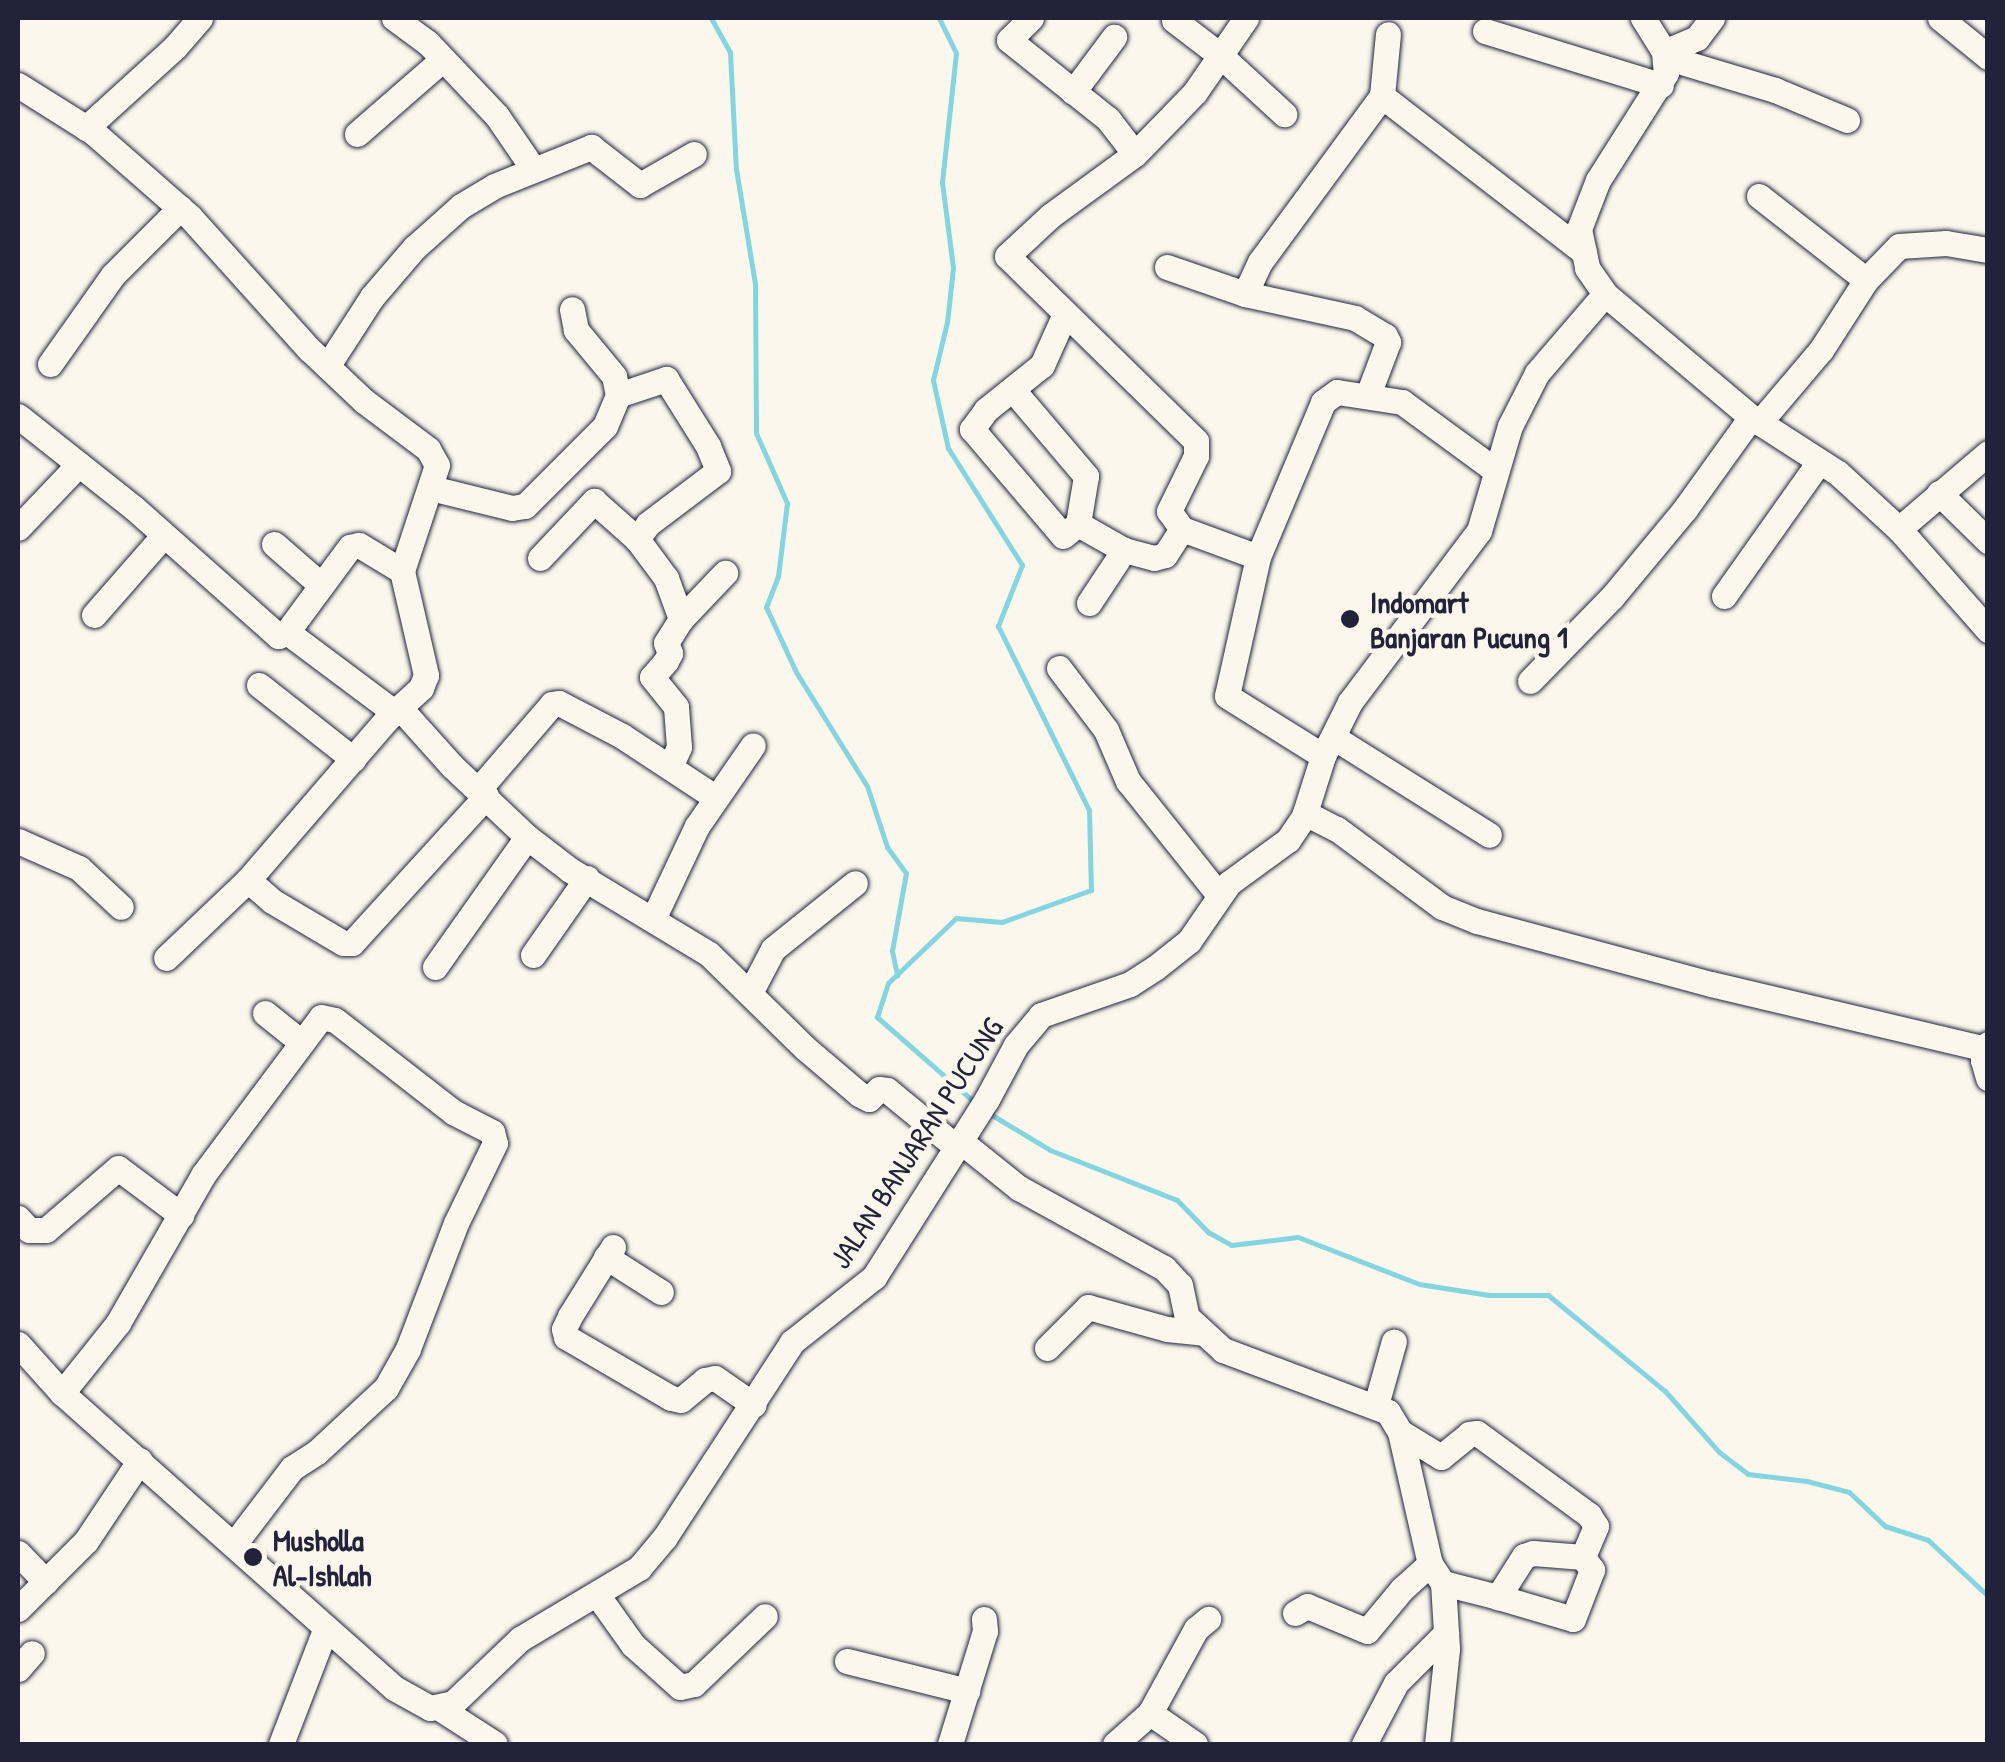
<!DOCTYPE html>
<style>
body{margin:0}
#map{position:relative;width:2005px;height:1762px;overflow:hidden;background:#fbf7ec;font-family:"Patrick Hand",sans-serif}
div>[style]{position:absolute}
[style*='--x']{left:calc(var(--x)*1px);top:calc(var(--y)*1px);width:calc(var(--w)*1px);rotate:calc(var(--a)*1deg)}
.stream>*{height:5px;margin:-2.5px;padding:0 2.5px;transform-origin:2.5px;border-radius:2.5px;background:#85d5e0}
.roads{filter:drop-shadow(0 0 2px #22223b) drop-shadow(0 0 2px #22223b)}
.minor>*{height:25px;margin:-12.5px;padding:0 12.5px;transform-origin:12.5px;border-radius:12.5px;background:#fbf7ec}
.dots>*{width:28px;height:28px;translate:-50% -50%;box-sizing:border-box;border:5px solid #fbf7ec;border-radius:50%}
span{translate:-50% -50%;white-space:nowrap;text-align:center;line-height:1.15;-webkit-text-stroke:9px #fbf7ec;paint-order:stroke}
.poi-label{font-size:30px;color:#22223b;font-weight:700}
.left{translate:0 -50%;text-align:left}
.street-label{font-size:30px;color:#22223b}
.frame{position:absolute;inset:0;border:20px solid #22223b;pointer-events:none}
</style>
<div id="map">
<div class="stream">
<div style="--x:711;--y:18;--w:39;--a:61"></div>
<div style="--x:730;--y:52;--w:117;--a:87.1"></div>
<div style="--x:736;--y:169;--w:117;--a:80.6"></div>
<div style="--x:755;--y:284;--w:149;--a:89.6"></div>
<div style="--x:756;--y:433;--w:77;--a:66.1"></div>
<div style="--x:787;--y:503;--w:74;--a:97"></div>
<div style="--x:778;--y:576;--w:33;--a:111"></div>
<div style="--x:766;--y:607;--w:72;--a:65.2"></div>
<div style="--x:796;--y:672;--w:134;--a:58.1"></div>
<div style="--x:867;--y:786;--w:64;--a:71.8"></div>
<div style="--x:887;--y:847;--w:32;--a:54"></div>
<div style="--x:906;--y:873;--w:79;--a:100.2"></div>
<div style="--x:892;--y:951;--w:25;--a:78"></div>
<div style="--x:939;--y:18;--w:39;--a:64"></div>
<div style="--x:956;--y:53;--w:130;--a:96.2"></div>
<div style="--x:942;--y:182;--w:87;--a:82.7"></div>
<div style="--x:953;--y:268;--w:54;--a:96.3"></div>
<div style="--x:947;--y:322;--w:60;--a:103.6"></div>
<div style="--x:933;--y:380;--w:70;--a:77.6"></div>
<div style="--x:948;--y:448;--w:138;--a:57.7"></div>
<div style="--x:1022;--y:565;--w:66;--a:111.5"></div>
<div style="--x:998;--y:626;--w:205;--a:63.7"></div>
<div style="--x:1089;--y:810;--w:80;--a:88.6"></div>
<div style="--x:1091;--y:890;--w:95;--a:160.2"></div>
<div style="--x:1002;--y:922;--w:46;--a:-175"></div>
<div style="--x:956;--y:918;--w:94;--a:136.3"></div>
<div style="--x:888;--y:983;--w:36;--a:108"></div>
<div style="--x:877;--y:1017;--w:129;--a:41.2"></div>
<div style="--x:987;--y:1112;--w:74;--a:31.1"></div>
<div style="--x:1050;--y:1150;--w:136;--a:21.5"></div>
<div style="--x:1177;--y:1200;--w:45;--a:45.9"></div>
<div style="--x:1208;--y:1232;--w:26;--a:29"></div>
<div style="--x:1231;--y:1245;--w:67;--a:-6.8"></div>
<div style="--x:1298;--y:1237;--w:130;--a:21.2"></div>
<div style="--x:1419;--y:1284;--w:71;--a:8.9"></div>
<div style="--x:1489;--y:1295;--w:59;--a:0"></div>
<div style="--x:1548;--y:1295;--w:151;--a:39.4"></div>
<div style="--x:1665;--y:1391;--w:81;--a:48.5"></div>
<div style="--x:1719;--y:1452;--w:36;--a:37"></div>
<div style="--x:1748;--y:1474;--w:59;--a:6.8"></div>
<div style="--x:1807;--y:1481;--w:43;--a:14.7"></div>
<div style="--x:1849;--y:1492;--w:50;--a:43.4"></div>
<div style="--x:1885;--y:1526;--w:45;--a:18"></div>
<div style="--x:1928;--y:1540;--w:82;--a:43"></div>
</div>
<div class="roads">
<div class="minor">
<div style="--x:394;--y:18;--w:42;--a:36.3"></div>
<div style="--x:428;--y:43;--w:100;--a:46.6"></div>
<div style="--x:497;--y:116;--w:65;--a:55.6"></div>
<div style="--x:1031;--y:18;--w:31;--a:135"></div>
<div style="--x:1009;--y:40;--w:127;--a:38.6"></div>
<div style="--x:1108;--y:119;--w:44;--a:52.4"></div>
<div style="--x:1643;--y:18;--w:40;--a:58"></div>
<div style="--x:1664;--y:52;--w:21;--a:85"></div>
<div style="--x:1666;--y:73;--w:127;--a:122.4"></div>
<div style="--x:1598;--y:180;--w:53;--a:111.2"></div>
<div style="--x:1579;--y:229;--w:40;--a:78"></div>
<div style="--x:1587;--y:268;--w:32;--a:55"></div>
<div style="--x:1605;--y:294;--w:191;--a:40.1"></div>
<div style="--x:1751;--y:417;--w:103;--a:32.8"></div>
<div style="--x:1838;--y:473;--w:83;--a:42.6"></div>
<div style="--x:1899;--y:529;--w:135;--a:48.6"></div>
<div style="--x:1940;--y:18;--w:62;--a:39.1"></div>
<div style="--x:1174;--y:20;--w:59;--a:37.5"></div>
<div style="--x:1221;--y:56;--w:86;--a:42.6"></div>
<div style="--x:1485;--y:31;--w:184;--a:17.1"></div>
<div style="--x:1664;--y:52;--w:36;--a:-23"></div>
<div style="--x:1697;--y:38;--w:25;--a:-53"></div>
<div style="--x:1665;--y:57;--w:115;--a:16.7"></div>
<div style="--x:1775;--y:90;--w:78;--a:22.6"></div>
<div style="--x:18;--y:85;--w:89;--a:32.1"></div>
<div style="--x:93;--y:132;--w:129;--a:41.2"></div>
<div style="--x:190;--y:217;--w:178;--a:48"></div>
<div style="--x:309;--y:349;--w:76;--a:43.4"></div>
<div style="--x:364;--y:401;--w:80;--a:36.9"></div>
<div style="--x:428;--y:449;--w:18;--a:61"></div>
<div style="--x:437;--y:465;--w:112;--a:108.3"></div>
<div style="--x:402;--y:571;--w:107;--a:77"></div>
<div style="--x:426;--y:675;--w:14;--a:111"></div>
<div style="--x:421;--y:688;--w:46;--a:137.6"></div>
<div style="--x:387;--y:719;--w:213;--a:130.8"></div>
<div style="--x:248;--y:880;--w:113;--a:136.4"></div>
<div style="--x:1073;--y:92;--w:69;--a:-53.3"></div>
<div style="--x:1382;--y:96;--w:255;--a:37.7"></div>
<div style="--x:86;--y:128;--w:120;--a:-42.3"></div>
<div style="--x:175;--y:47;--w:38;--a:-49"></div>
<div style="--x:357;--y:134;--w:114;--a:-41.1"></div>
<div style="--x:1759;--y:196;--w:136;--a:38.1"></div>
<div style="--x:1167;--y:267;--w:83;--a:19.1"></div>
<div style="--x:1245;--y:294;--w:113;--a:12.3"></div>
<div style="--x:1355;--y:318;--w:35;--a:31"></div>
<div style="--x:1385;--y:336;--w:7;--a:63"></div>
<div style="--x:1388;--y:342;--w:57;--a:110.7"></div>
<div style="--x:1245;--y:294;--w:35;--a:-65"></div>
<div style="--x:1260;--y:262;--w:206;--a:-53.7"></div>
<div style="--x:1382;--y:96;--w:62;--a:-84.5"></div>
<div style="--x:1064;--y:316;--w:54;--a:114.2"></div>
<div style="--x:1042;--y:365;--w:72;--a:141.2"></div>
<div style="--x:986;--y:410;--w:24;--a:126"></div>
<div style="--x:972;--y:429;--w:140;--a:49.6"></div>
<div style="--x:1063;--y:536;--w:19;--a:-39"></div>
<div style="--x:1078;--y:524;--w:53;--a:29.5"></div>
<div style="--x:1124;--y:550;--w:31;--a:15"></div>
<div style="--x:1154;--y:558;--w:11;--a:-15"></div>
<div style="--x:1165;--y:555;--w:31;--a:-57"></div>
<div style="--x:1182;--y:529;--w:81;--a:20.2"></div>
<div style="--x:1258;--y:557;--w:168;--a:-67.2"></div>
<div style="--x:1323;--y:402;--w:17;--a:-36"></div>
<div style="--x:1337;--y:392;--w:66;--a:8.7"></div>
<div style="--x:1402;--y:402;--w:115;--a:36.2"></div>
<div style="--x:50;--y:364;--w:109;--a:-54.7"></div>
<div style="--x:113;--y:275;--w:95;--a:-45"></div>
<div style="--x:328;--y:365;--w:81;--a:-57.1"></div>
<div style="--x:372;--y:297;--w:65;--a:-49.4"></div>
<div style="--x:414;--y:248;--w:63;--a:-41.8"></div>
<div style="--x:461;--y:206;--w:39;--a:-31"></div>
<div style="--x:494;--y:186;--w:105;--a:-21.9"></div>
<div style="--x:591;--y:147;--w:62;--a:37.8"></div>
<div style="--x:640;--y:185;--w:62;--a:-29.9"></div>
<div style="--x:1013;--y:390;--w:113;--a:49.7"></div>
<div style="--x:1086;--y:476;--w:49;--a:99.5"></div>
<div style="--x:618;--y:395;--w:51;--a:-18.4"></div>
<div style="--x:666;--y:379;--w:79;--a:57.9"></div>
<div style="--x:708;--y:446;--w:27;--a:68"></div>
<div style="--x:718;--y:471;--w:88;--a:142.9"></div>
<div style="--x:648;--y:524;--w:19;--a:126"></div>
<div style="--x:637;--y:539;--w:49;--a:53.4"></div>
<div style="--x:666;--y:578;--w:44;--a:69.9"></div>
<div style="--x:681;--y:619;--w:28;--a:122"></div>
<div style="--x:666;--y:643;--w:11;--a:68"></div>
<div style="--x:670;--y:653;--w:9;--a:117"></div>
<div style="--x:666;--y:661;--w:21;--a:131"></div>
<div style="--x:652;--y:677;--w:38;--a:51"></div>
<div style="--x:676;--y:707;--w:40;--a:85.7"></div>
<div style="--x:679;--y:747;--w:22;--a:114"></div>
<div style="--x:18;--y:416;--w:148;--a:38.4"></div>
<div style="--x:134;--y:508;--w:193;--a:41.6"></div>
<div style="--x:278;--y:636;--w:10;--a:-24"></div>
<div style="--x:287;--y:632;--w:134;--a:36.8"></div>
<div style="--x:1759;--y:423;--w:96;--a:-49.7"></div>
<div style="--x:1821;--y:350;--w:83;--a:-57.3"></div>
<div style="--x:1866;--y:280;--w:47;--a:-45.9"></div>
<div style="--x:1899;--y:246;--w:47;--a:-3.7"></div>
<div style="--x:1946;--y:243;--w:43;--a:9.5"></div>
<div style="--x:431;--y:488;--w:83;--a:13.9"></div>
<div style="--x:512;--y:508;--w:13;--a:-9"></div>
<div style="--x:525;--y:506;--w:113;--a:-45"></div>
<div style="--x:605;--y:426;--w:34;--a:-67"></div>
<div style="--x:618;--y:395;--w:19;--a:-102"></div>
<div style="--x:614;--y:376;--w:60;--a:-129.6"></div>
<div style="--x:576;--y:330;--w:21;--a:-101"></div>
<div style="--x:1939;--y:493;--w:69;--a:44.4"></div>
<div style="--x:18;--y:528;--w:88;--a:-46.4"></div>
<div style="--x:1182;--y:529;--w:22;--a:-126"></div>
<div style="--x:1169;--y:511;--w:61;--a:-63.9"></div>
<div style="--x:1196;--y:456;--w:15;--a:-90"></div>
<div style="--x:1196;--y:441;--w:264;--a:-135.6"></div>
<div style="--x:1007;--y:256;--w:59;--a:-42.9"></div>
<div style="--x:1050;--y:216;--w:105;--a:-36.1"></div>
<div style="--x:1135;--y:154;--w:56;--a:-45.7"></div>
<div style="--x:1174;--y:114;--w:30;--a:-46"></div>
<div style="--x:1195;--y:92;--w:90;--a:-55.4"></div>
<div style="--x:1899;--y:529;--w:117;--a:-40.5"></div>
<div style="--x:274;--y:544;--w:62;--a:41.1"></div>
<div style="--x:1258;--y:557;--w:142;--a:102.6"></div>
<div style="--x:1227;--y:696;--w:113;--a:32"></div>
<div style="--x:540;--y:558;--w:79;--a:-46.5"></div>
<div style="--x:594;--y:501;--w:57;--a:41.5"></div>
<div style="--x:1724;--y:596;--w:164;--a:-54.7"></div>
<div style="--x:1089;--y:603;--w:64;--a:-56.6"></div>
<div style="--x:94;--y:615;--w:106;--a:-48.8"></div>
<div style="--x:681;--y:619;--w:64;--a:-46.3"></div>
<div style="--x:287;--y:632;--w:106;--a:-53.5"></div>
<div style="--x:350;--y:547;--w:9;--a:-13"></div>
<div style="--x:359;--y:545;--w:50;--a:31.2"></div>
<div style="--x:1059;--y:668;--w:78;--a:52.8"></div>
<div style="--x:1106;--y:730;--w:56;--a:66.7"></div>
<div style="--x:1128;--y:781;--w:146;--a:51.4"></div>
<div style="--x:1530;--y:681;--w:117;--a:-45.7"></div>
<div style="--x:1612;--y:597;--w:114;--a:-50.3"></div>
<div style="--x:1685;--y:509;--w:113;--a:-54.3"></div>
<div style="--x:259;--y:685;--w:120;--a:38.2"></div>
<div style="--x:400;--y:708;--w:78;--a:48.1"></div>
<div style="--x:452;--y:766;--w:103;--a:43.4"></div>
<div style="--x:527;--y:837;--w:54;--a:37.5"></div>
<div style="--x:570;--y:870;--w:162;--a:31.1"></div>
<div style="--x:709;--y:954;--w:134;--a:44.4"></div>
<div style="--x:805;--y:1048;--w:71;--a:40.4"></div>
<div style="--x:859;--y:1094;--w:11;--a:27"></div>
<div style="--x:869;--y:1099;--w:14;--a:-45"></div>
<div style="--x:879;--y:1089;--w:8;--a:7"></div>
<div style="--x:887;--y:1090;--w:88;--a:39.5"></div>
<div style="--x:1333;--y:737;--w:184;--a:32.1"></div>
<div style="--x:478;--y:790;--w:113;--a:-49.3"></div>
<div style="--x:552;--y:704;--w:7;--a:-8"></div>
<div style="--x:559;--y:703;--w:71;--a:27.6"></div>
<div style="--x:622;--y:736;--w:111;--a:33.3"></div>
<div style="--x:1305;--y:813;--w:36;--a:27"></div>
<div style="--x:1337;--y:829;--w:131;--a:36.6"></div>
<div style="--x:1442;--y:907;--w:38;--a:22"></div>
<div style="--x:1477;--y:921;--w:242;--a:15.1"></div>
<div style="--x:1711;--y:984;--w:282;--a:13.3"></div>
<div style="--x:18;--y:841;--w:67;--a:23.9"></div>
<div style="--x:79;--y:868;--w:57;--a:42.9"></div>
<div style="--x:248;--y:880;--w:32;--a:41"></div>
<div style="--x:272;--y:901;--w:82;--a:30.6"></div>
<div style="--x:343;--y:943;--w:9;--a:0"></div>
<div style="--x:352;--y:943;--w:199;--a:-47.6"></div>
<div style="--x:654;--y:917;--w:101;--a:-64.7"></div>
<div style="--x:697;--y:826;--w:98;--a:-55.3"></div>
<div style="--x:533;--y:955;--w:94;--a:-55"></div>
<div style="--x:435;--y:967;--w:159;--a:-54.7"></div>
<div style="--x:751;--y:991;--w:47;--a:-62.4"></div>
<div style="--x:773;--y:949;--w:105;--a:-38.8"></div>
<div style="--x:265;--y:1013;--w:45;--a:38.7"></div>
<div style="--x:1988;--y:1044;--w:17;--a:107"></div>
<div style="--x:1983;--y:1060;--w:19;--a:74"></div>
<div style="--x:959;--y:1140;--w:77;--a:38.7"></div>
<div style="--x:1019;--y:1188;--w:166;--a:28.9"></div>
<div style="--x:1164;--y:1268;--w:23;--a:47"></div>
<div style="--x:1180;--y:1285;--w:33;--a:78"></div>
<div style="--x:1187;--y:1317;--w:49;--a:42.5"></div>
<div style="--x:1223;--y:1350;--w:176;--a:20.6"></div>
<div style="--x:1388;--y:1412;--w:23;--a:59"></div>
<div style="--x:1400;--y:1432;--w:135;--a:77.2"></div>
<div style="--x:1430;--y:1564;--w:23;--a:56"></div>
<div style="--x:1443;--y:1583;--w:66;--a:86.5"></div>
<div style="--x:1447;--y:1649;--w:96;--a:96"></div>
<div style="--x:18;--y:1218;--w:16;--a:47"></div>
<div style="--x:29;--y:1230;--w:17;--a:0"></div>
<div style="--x:46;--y:1230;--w:95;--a:-40.7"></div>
<div style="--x:118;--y:1168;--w:79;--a:36.7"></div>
<div style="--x:613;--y:1247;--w:81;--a:121.9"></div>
<div style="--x:570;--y:1316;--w:14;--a:115"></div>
<div style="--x:564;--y:1329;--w:8;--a:76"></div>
<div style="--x:566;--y:1337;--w:121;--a:30.2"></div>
<div style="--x:671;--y:1398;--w:10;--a:11"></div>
<div style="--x:681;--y:1400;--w:31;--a:-40"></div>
<div style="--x:705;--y:1380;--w:10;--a:-11"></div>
<div style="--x:715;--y:1378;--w:47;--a:34.7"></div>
<div style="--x:606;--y:1257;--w:65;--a:32.5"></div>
<div style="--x:18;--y:1344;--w:66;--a:48.1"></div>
<div style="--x:62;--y:1393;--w:444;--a:41.6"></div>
<div style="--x:394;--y:1688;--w:41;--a:29.1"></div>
<div style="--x:430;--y:1708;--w:24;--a:-12"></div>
<div style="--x:453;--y:1703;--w:93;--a:-43.7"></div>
<div style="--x:520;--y:1639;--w:139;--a:-30.8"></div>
<div style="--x:639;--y:1568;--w:40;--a:-50"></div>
<div style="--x:665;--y:1537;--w:233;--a:-56.9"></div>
<div style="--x:792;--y:1342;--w:105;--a:-38.4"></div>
<div style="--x:874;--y:1277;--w:211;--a:-57.6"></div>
<div style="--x:987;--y:1099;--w:61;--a:-61.8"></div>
<div style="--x:1016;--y:1045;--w:39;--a:-50"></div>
<div style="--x:1041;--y:1015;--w:94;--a:-19.2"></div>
<div style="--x:1130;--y:984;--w:30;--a:-33"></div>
<div style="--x:1155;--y:968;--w:43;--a:-38.5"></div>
<div style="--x:1189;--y:941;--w:70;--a:-55.4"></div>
<div style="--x:1229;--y:883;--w:73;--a:-36.1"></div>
<div style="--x:1288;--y:840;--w:29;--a:-56"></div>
<div style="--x:1304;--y:816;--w:63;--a:-72.4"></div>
<div style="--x:1323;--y:756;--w:60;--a:-63.4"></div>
<div style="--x:1350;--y:702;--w:214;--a:-53"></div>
<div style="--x:1479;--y:531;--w:109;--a:-73.6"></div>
<div style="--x:1510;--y:426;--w:59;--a:-63"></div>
<div style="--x:1537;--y:373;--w:104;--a:-49.3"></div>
<div style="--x:1047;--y:1348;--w:58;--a:-45"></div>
<div style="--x:1088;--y:1307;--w:82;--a:15.6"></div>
<div style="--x:1167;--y:1329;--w:37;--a:6"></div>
<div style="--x:62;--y:1393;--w:90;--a:-51.3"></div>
<div style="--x:118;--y:1323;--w:171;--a:-60.1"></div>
<div style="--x:203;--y:1175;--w:197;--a:-53.2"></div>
<div style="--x:321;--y:1017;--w:14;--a:12"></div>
<div style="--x:335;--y:1020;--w:150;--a:37.9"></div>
<div style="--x:453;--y:1112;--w:44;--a:27.1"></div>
<div style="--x:492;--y:1132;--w:11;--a:75"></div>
<div style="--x:495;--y:1143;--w:89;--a:116"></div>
<div style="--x:456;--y:1223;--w:135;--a:110.9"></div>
<div style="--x:408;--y:1349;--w:45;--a:119.4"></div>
<div style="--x:386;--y:1388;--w:94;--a:137.2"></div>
<div style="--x:317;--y:1452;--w:30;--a:147"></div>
<div style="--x:292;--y:1468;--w:96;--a:127.3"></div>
<div style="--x:1376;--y:1405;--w:66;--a:-74.3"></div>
<div style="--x:1400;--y:1432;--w:48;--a:31.4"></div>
<div style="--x:1441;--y:1457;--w:36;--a:-39"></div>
<div style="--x:1469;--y:1434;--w:8;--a:-7"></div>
<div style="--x:1477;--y:1433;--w:139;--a:36.2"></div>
<div style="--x:1589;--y:1515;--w:13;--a:58"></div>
<div style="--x:1596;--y:1526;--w:34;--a:113"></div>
<div style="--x:1583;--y:1557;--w:50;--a:-175.4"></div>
<div style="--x:1533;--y:1553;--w:9;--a:162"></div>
<div style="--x:1524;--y:1556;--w:49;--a:122.4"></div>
<div style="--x:1498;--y:1597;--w:57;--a:-165.7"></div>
<div style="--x:18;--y:1553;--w:40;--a:46"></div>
<div style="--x:598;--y:1596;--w:60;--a:54.5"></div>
<div style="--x:633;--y:1645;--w:63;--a:41.8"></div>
<div style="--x:680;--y:1687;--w:14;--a:-12"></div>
<div style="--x:694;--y:1684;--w:98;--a:-43.8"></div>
<div style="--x:1498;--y:1597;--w:78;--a:16.3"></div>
<div style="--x:1573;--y:1619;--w:53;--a:-68.8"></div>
<div style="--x:1592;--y:1570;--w:16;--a:-125"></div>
<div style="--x:18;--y:1609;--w:96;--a:-45"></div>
<div style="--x:86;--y:1541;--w:97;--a:-56.3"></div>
<div style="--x:1295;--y:1613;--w:14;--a:-30"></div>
<div style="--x:1307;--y:1606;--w:65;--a:22.6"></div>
<div style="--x:1367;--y:1631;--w:55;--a:-50.2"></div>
<div style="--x:1402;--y:1589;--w:38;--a:-42"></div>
<div style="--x:847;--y:1661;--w:124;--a:14"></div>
<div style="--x:18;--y:1669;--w:21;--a:-49"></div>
<div style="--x:441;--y:1709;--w:64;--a:32.9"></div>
<div style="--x:281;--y:1744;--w:122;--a:-68.9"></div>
<div style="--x:950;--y:1744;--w:118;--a:-72.8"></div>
<div style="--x:985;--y:1631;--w:12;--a:-95"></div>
<div style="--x:1115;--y:1744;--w:47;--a:-41.5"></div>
<div style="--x:1195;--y:1744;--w:55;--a:-145.4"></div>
<div style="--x:1150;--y:1713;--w:96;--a:-61.3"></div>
<div style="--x:1196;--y:1629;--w:16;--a:-40"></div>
<div style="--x:1364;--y:1744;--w:69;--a:-62.3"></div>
<div style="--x:1396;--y:1683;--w:71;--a:-45"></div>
</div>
</div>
<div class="dots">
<div style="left:1350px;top:619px;background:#22223b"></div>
<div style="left:253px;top:1557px;background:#22223b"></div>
</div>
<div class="poi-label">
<span class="left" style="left:1370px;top:619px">Indomart<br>Banjaran Pucung 1</span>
<span class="left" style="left:273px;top:1557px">Musholla<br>Al-Ishlah</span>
</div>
<div class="street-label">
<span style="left:916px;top:1143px;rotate:-57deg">JALAN BANJARAN PUCUNG</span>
</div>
<div class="frame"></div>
</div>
